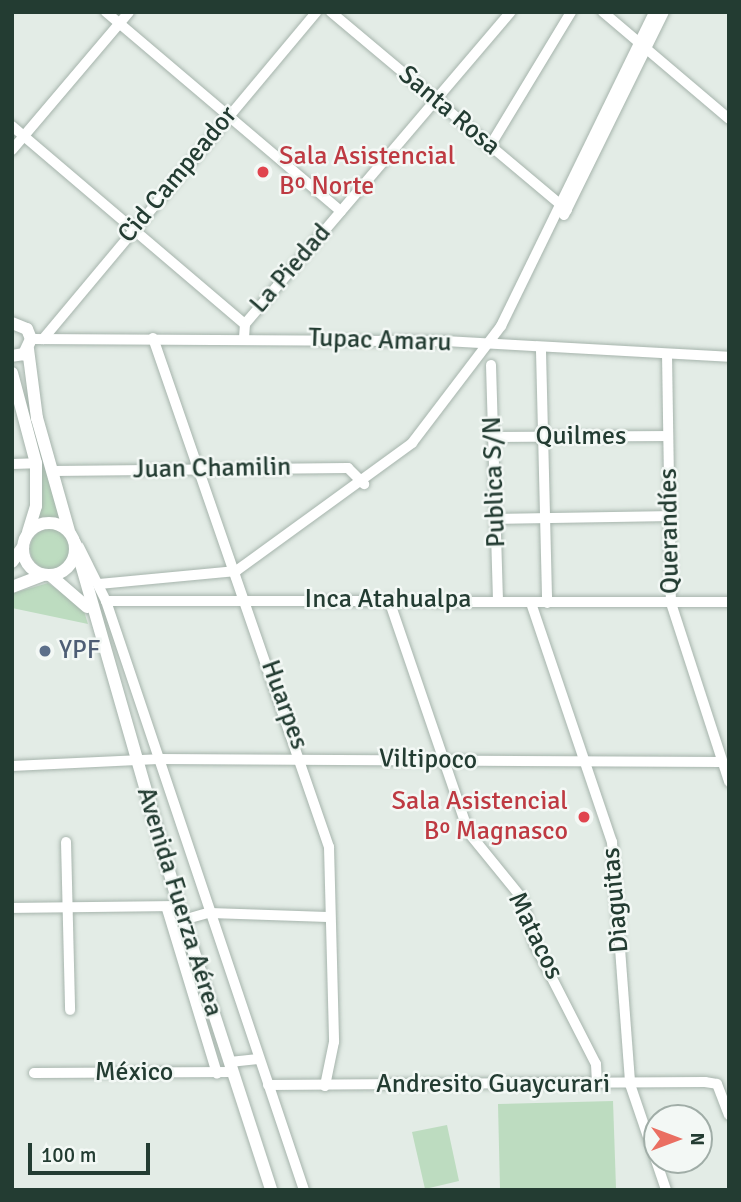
<!DOCTYPE html>
<meta charset="utf-8">
<style>
body{margin:0}
#map{position:relative;width:741px;height:1202px;overflow:hidden;background:#e3ece6;font-family:Signika,sans-serif}
div>[style]{position:absolute}
[style*='--x']{left:calc(var(--x)*1px);top:calc(var(--y)*1px);width:calc(var(--w)*1px);rotate:calc(var(--a)*1deg)}
.green>*{inset:0;background:#bddcc0}
.round{border-radius:50%}
.roads{filter:drop-shadow(0 0 2px #a6b4ac) drop-shadow(0 0 2px #a6b4ac)}
.street>*{height:10px;margin:-5px;padding:0 5px;transform-origin:5px;border-radius:5px;background:#fff}
.secondary>*{height:12px;margin:-6px;padding:0 6px;transform-origin:6px;border-radius:6px;background:#fff}
.secondary>.ring{margin:-6px;padding:0;box-sizing:content-box;background:none;border:12px solid #fff;border-radius:50%}
.dots>*{width:19px;height:19px;translate:-50% -50%;box-sizing:border-box;border:4px solid #f3f8f5;border-radius:50%}
span{translate:-50% -50%;white-space:nowrap;text-align:center;line-height:1.15;-webkit-text-stroke:5px #f3f8f5;paint-order:stroke}
.street-label{font-size:26px;color:#233c32}
.health-label{font-size:26px;color:#be3a42}
.left{translate:0 -50%;text-align:left}
.right{translate:-100% -50%;text-align:right}
.service-label{font-size:26px;color:#4e5e75}
.frame{position:absolute;inset:0;border:14px solid #233c32;pointer-events:none}
.north{position:absolute;left:643px;top:1104px;width:70px;height:70px;box-sizing:border-box;background:#f3f8f5;border:2px solid #a0ada7;border-radius:50%;rotate:90deg;font-size:19px;font-weight:700;line-height:28px;text-align:center;color:#233c32}
.north::after{content:'';display:block;margin:auto;width:24px;height:32px;background:#ea6f62;clip-path:polygon(50% 0,100% 100%,50% 72%,0 100%)}
.scale{position:absolute;left:28px;top:1143px;width:122px;height:32px;box-sizing:border-box;border:4px solid #233c32;border-top:0;padding-left:9px;font-size:21px;line-height:24px;white-space:nowrap;color:#233c32;-webkit-text-stroke:5px #f3f8f5;paint-order:stroke}
</style>
<div id="map">
<div class="green">
<div style="clip-path:polygon(42px 458px,60px 518px,38px 517px)"></div>
<div class="round" style="left:30px;top:529px;width:40px;height:40px"></div>
<div style="clip-path:polygon(48px 583px,83px 608px,88px 624px,12px 608px,14px 593px)"></div>
<div style="clip-path:polygon(613px 1101px,616px 1188px,500px 1190px,498px 1104px)"></div>
<div style="clip-path:polygon(447px 1125px,459px 1181px,425px 1189px,412px 1132px)"></div>
</div>
<div class="roads">
<div class="street">
<div style="--x:106;--y:12;--w:308;--a:40.3"></div>
<div style="--x:331;--y:12;--w:308;--a:40"></div>
<div style="--x:603;--y:12;--w:165;--a:40.3"></div>
<div style="--x:12;--y:126;--w:306;--a:40.4"></div>
<div style="--x:490;--y:146;--w:157;--a:-58.8"></div>
<div style="--x:12;--y:150;--w:181;--a:-49.7"></div>
<div style="--x:564;--y:215;--w:226;--a:-63.8"></div>
<div style="--x:153;--y:338;--w:539;--a:70.93"></div>
<div style="--x:329;--y:847;--w:195;--a:88.5"></div>
<div style="--x:334;--y:1042;--w:45;--a:101.6"></div>
<div style="--x:244;--y:338;--w:14;--a:-86"></div>
<div style="--x:245;--y:324;--w:410;--a:-49.6"></div>
<div style="--x:31;--y:339;--w:414;--a:0.3"></div>
<div style="--x:445;--y:341;--w:284;--a:3.2"></div>
<div style="--x:43;--y:339;--w:426;--a:-50.1"></div>
<div style="--x:541;--y:351;--w:252;--a:88.6"></div>
<div style="--x:667;--y:354;--w:249;--a:89.1"></div>
<div style="--x:671;--y:603;--w:188;--a:72"></div>
<div style="--x:491;--y:365;--w:235;--a:88.3"></div>
<div style="--x:493;--y:437;--w:175;--a:-0.3"></div>
<div style="--x:12;--y:464;--w:24;--a:-2"></div>
<div style="--x:53;--y:471;--w:295;--a:-0.6"></div>
<div style="--x:348;--y:468;--w:23;--a:45"></div>
<div style="--x:496;--y:519;--w:173;--a:-1"></div>
<div style="--x:79;--y:547;--w:60;--a:63.4"></div>
<div style="--x:106;--y:601;--w:621;--a:71.42"></div>
<div style="--x:99;--y:584;--w:138;--a:-5.4"></div>
<div style="--x:236;--y:571;--w:218;--a:-36"></div>
<div style="--x:412;--y:443;--w:147;--a:-52.7"></div>
<div style="--x:501;--y:326;--w:349;--a:-64"></div>
<div style="--x:389;--y:600;--w:246;--a:71.1"></div>
<div style="--x:469;--y:833;--w:82;--a:50.9"></div>
<div style="--x:521;--y:897;--w:50;--a:73.7"></div>
<div style="--x:535;--y:945;--w:134;--a:62.9"></div>
<div style="--x:596;--y:1064;--w:19;--a:87"></div>
<div style="--x:106;--y:601;--w:623;--a:0.09"></div>
<div style="--x:531;--y:603;--w:252;--a:71.3"></div>
<div style="--x:612;--y:842;--w:243;--a:85.7"></div>
<div style="--x:630;--y:1084;--w:112;--a:71.2"></div>
<div style="--x:12;--y:766;--w:146;--a:-2.7"></div>
<div style="--x:158;--y:759;--w:563;--a:0.31"></div>
<div style="--x:66;--y:842;--w:168;--a:88.6"></div>
<div style="--x:12;--y:908;--w:160;--a:-0.7"></div>
<div style="--x:167;--y:909;--w:172;--a:73.1"></div>
<div style="--x:183;--y:920;--w:26;--a:-16"></div>
<div style="--x:208;--y:913;--w:122;--a:1.9"></div>
<div style="--x:230;--y:1062;--w:28;--a:-6"></div>
<div style="--x:34;--y:1073;--w:199;--a:-0.3"></div>
<div style="--x:268;--y:1085;--w:437;--a:-0.4"></div>
<div style="--x:705;--y:1082;--w:12;--a:9"></div>
<div style="--x:717;--y:1084;--w:33;--a:69"></div>
</div>
<div class="secondary">
<div style="--x:12;--y:323;--w:16;--a:22"></div>
<div style="--x:27;--y:329;--w:11;--a:68"></div>
<div style="--x:31;--y:339;--w:17;--a:115"></div>
<div style="--x:24;--y:354;--w:12;--a:171"></div>
<div style="--x:28;--y:349;--w:70;--a:82.6"></div>
<div style="--x:37;--y:418;--w:117;--a:74.2"></div>
<div style="--x:12;--y:373;--w:93;--a:75.1"></div>
<div style="--x:36;--y:463;--w:43;--a:90"></div>
<div style="--x:36;--y:506;--w:27;--a:107"></div>
<div class="ring" style="left:23px;top:523px;width:40px;height:40px"></div>
<div style="--x:75;--y:543;--w:374;--a:74"></div>
<div style="--x:178;--y:903;--w:302;--a:72"></div>
<div style="--x:12;--y:562;--w:19;--a:-54"></div>
<div style="--x:50;--y:575;--w:49;--a:40.9"></div>
<div style="--x:12;--y:587;--w:34;--a:-21"></div>
</div>
</div>
<div class="dots">
<div style="left:263px;top:172px;background:#e0444e"></div>
<div style="left:45px;top:651px;background:#5c6f8a"></div>
<div style="left:584px;top:817px;background:#e0444e"></div>
</div>
<div class="street-label">
<span style="left:449px;top:111px;rotate:40deg">Santa Rosa</span>
<span style="left:178px;top:175px;rotate:-50deg">Cid Campeador</span>
<span style="left:291px;top:269px;rotate:-49deg">La Piedad</span>
<span style="left:380px;top:341px;rotate:2deg">Tupac Amaru</span>
<span style="left:581px;top:437px">Quilmes</span>
<span style="left:212px;top:469px;rotate:-1deg">Juan Chamilin</span>
<span style="left:495px;top:482px;rotate:-92deg">Publica S/N</span>
<span style="left:670px;top:531px;rotate:-91deg">Querandíes</span>
<span style="left:388px;top:600px">Inca Atahualpa</span>
<span style="left:284px;top:705px;rotate:70deg">Huarpes</span>
<span style="left:428px;top:760px;rotate:1deg">Viltipoco</span>
<span style="left:616px;top:900px;rotate:-95deg">Diaguitas</span>
<span style="left:179px;top:902px;rotate:73deg">Avenida Fuerza Aérea</span>
<span style="left:535px;top:936px;rotate:64deg">Matacos</span>
<span style="left:134px;top:1073px">México</span>
<span style="left:493px;top:1085px">Andresito Guaycurari</span>
</div>
<div class="health-label">
<span class="left" style="left:279px;top:172px">Sala Asistencial<br>Bº Norte</span>
<span class="right" style="left:568px;top:817px">Sala Asistencial<br>Bº Magnasco</span>
</div>
<div class="service-label">
<span class="left" style="left:59px;top:651px">YPF</span>
</div>
<div class="frame"></div>
<div class="north">N</div>
<div class="scale">100 m</div>
</div>
